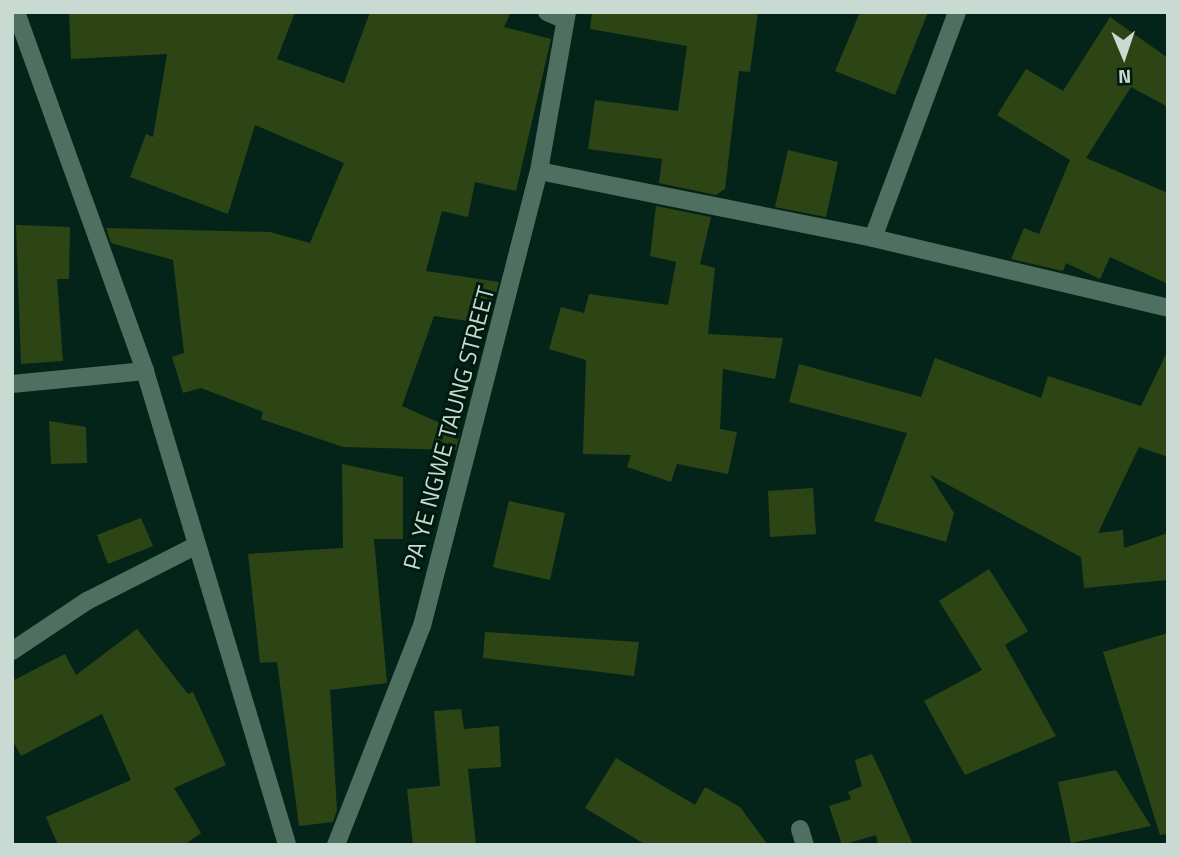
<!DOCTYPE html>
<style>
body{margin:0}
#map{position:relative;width:1180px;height:857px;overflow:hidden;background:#042419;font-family:"Titillium Web",sans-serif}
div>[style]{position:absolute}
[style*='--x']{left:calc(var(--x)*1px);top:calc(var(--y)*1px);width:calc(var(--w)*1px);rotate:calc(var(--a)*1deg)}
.building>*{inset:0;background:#2d4515}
.lane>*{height:18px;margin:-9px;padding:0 9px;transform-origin:9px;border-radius:9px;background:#4f6f61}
.street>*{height:18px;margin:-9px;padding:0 9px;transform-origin:9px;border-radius:9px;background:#4f6f61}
span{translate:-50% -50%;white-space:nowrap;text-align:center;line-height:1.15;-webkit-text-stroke:6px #001a10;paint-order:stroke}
.street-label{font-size:24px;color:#c8dad2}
.frame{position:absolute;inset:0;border:14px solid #c8dad2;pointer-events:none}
.north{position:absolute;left:1089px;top:21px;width:70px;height:70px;-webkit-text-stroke:5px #001a10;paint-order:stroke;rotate:178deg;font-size:19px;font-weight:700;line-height:28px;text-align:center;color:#c8dad2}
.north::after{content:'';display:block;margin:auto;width:24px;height:32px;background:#c8dad2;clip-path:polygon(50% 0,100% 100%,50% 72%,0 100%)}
</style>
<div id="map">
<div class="building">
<div style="clip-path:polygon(69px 12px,295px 12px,277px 59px,344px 83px,370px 12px,511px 12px,504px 27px,551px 39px,516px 191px,475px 182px,468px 217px,442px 211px,426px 271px,499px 282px,488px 324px,434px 316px,402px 406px,460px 432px,456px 450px,343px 447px,261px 419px,263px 412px,201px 388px,183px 393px,172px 357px,184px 353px,173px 260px,111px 243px,106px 228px,270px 232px,310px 243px,344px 163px,255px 125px,228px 214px,130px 177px,146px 134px,153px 137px,167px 54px,71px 59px)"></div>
<div style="clip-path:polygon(592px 12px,758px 12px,750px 72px,739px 71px,725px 189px,716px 195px,659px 183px,662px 159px,588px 149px,595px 100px,678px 111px,687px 46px,590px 29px)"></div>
<div style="clip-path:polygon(860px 12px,928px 12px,895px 95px,835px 71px)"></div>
<div style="clip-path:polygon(1110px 17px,1168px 58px,1168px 107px,1131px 87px,1086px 158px,1168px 193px,1168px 284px,1110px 257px,1100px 279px,1066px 263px,1063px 271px,1011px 259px,1024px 228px,1039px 234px,1070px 160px,997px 115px,1026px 69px,1063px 91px)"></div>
<div style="clip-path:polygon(788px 150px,838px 162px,826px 217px,775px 207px)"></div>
<div style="clip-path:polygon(656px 206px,711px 217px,700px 264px,715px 268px,708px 334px,783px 338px,775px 379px,723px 369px,720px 429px,737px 432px,728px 474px,677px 464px,671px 482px,627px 467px,631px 455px,583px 454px,586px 360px,549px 349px,561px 307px,584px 313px,589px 294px,668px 305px,676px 262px,650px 256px)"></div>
<div style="clip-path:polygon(16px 225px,70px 227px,69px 279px,57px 279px,63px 361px,21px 364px)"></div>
<div style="clip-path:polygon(1168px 350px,1168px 457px,1139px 447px,1098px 533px,1123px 530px,1124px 548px,1168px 533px,1168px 580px,1084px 588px,1081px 557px,930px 475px,954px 513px,946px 542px,874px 521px,907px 433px,789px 402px,799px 364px,921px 397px,935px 358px,1041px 398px,1048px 376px,1141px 406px)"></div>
<div style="clip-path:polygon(49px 421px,86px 427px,87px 463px,51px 464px)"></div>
<div style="clip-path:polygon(342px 464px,403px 477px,403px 539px,374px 539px,387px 683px,330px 690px,337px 810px,333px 822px,299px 826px,277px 662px,260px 663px,248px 554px,343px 548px)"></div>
<div style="clip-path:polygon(813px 488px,816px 534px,770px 537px,768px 491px)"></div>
<div style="clip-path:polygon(509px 501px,565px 513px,550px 580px,493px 567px)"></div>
<div style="clip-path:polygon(141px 518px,153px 546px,108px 564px,97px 535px)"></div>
<div style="clip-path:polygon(989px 569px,1028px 631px,1005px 645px,1056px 736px,965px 775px,924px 701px,982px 670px,939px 601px)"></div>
<div style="clip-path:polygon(137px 629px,188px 694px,193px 692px,226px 765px,174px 788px,201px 833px,184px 845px,58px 845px,46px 817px,131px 780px,102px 714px,21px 756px,12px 739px,12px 681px,65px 654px,76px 675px)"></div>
<div style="clip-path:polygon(485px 632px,639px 642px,634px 676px,483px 658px)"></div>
<div style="clip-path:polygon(1168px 633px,1168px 834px,1160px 835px,1103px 652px)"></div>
<div style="clip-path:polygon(461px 709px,464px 729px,499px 726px,501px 767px,468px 769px,476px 845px,413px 845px,407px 789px,440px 786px,434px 711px)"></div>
<div style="clip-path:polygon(872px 754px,883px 777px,913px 845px,878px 845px,876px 835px,842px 845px,829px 806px,851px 799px,848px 792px,862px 786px,855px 760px)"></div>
<div style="clip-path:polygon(616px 758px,695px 805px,705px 787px,740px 807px,768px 845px,646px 845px,585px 808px)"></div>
<div style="clip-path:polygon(1116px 770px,1151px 826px,1071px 843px,1058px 782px)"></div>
</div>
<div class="lane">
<div style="--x:12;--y:651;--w:90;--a:-33.7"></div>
<div style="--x:87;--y:601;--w:123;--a:-27"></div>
</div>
<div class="street">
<div style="--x:16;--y:12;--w:381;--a:70.2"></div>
<div style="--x:145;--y:371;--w:495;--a:73.3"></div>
<div style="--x:547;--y:12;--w:20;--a:24"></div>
<div style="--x:539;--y:171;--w:341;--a:11.3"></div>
<div style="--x:873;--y:238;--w:303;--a:13.3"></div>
<div style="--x:873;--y:238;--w:241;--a:-69.6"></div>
<div style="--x:12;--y:384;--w:134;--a:-5.6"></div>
<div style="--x:800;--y:829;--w:17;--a:73"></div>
<div style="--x:336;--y:845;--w:235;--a:-68.6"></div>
<div style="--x:422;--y:626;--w:470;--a:-75.6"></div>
<div style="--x:539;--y:171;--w:161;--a:-80"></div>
</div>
<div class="street-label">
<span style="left:449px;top:428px;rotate:-75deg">PA YE NGWE TAUNG STREET</span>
</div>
<div class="frame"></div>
<div class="north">N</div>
</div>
